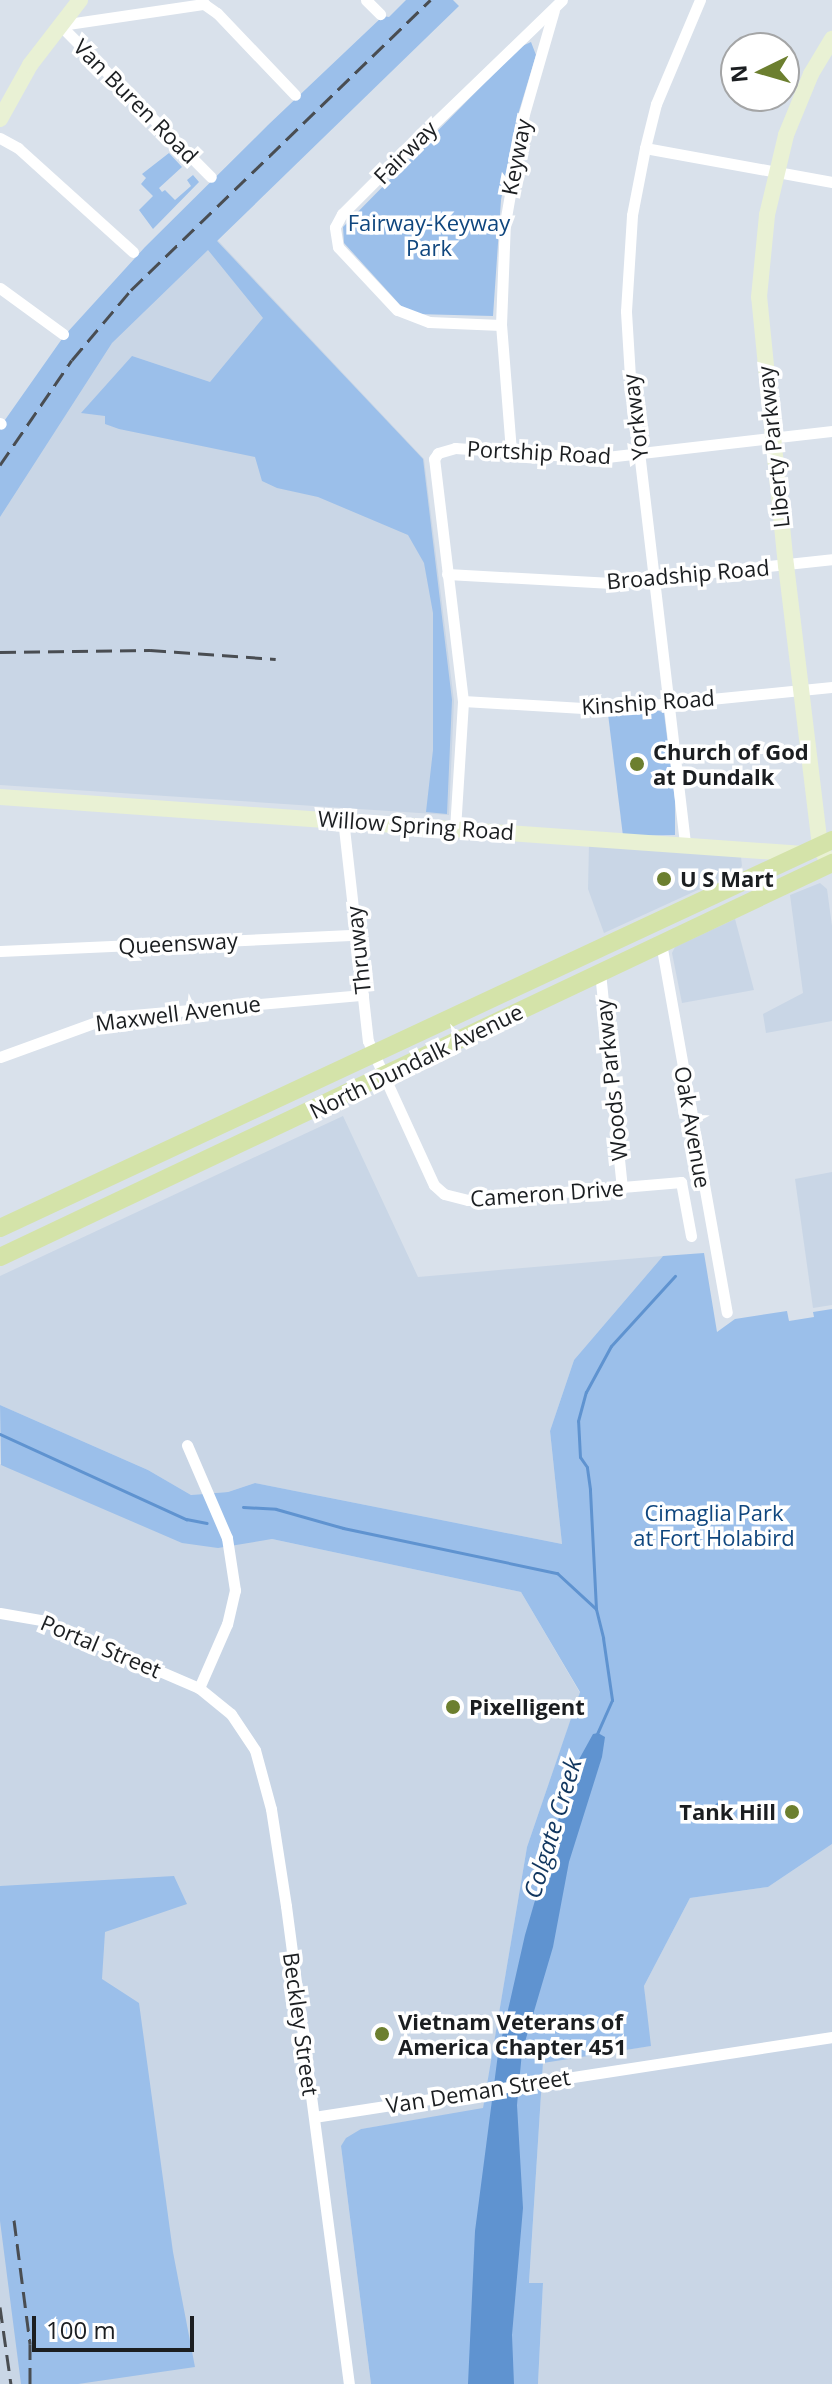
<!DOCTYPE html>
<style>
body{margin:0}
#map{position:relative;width:832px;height:2384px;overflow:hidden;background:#d9e1eb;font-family:"Open Sans",sans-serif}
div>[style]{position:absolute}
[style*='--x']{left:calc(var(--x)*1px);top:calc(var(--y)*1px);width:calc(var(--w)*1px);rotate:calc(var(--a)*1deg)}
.built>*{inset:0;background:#c9d6e6}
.green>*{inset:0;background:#9bbfea}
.water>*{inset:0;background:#5f93d0}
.stream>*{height:3px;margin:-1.5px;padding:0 1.5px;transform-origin:1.5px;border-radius:1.5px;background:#5f93d0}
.street>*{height:11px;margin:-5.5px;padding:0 5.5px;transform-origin:5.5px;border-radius:5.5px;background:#fff}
.secondary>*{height:16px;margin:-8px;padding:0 8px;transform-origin:8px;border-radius:8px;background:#e9f1d4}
.primary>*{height:18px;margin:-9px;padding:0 9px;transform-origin:9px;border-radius:9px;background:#d4e3a9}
.rail>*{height:3px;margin-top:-1.5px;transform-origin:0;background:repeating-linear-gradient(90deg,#494d52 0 16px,transparent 0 24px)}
.dots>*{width:22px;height:22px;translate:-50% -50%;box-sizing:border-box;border:4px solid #fff;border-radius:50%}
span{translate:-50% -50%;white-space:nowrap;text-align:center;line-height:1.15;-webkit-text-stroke:7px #fff;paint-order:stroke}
.street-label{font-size:22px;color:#1b1e21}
.park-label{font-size:22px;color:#0f467e}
.poi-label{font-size:22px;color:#1b1e21;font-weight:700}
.left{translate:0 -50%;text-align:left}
.right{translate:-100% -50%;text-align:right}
.water-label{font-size:24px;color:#11365e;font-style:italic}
.north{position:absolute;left:720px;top:32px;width:80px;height:80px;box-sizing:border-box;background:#fff;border:2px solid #a4a5a6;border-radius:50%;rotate:265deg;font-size:22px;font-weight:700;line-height:32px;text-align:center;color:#1b1e21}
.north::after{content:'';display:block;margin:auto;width:28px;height:36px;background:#6c7f2f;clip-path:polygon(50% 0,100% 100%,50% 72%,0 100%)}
.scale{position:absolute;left:32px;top:2316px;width:162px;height:36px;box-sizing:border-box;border:4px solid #1b1e21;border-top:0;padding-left:10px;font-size:24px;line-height:28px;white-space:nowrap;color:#1b1e21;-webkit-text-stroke:6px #fff;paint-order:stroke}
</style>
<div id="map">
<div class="built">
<div style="clip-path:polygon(210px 232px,424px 459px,454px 701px,449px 815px,0 785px,0 497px,82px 371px)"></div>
<div style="clip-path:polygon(589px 844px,741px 857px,742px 866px,737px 872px,604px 933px,588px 889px)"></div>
<div style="clip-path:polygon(820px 883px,827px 889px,832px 926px,832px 1021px,766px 1033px,763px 1014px,803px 993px,790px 895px)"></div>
<div style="clip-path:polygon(735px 919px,754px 990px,682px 1003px,672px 953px,675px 947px)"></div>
<div style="clip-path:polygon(343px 1116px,418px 1277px,663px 1256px,574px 1360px,550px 1431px,562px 1544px,255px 1483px,228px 1492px,191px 1495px,148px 1470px,0 1405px,0 1276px)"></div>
<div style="clip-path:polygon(832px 1172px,832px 1305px,813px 1308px,795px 1179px)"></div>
<div style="clip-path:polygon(0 1464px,248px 1541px,272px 1539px,521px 1592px,580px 1693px,527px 1847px,483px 2109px,361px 2129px,341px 2146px,371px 2384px,0 2384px)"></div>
<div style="clip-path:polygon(832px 1844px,832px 2384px,538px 2384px,543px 2283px,529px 2284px,543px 2062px,650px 2046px,644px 1986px,690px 1898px,768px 1887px)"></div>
</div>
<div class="green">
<div style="clip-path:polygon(406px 0,453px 0,459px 6px,217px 241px,423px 459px,452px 700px,447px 814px,426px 812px,433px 750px,433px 613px,424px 563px,408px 535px,318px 497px,277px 488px,262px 481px,255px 457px,119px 429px,105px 424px,105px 416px,81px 413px,132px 356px,210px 382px,263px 318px,208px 250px,112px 343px,0 517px,0 427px,64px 336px,145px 247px,268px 125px,383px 16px,389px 17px)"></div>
<div style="clip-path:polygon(531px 42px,536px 55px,516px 121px,501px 200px,493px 316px,415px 314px,402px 307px,344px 243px,343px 227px,520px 47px)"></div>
<div style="clip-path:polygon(169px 153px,182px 167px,159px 188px,162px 192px,165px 190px,175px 200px,191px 186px,187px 180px,193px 175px,199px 182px,153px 229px,139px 210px,153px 196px,141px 184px,146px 178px,142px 174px)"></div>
<div style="clip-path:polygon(655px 709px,664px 713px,675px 800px,675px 835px,623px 836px,608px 714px)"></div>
<div style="clip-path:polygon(704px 1253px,717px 1332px,735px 1319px,787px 1311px,789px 1321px,814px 1317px,813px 1312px,832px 1309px,832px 1844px,768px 1887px,690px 1898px,644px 1986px,651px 2046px,543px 2063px,529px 2283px,543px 2283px,538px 2384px,371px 2384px,341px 2146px,346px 2138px,361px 2129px,483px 2108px,527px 1847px,580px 1692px,521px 1592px,272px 1539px,218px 1548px,182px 1543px,1px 1465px,0 1405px,148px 1470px,191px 1495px,228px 1492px,255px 1483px,562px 1544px,550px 1431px,574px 1360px,663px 1256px)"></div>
<div style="clip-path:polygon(174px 1876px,187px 1904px,105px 1932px,102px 1979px,139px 2003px,173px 2252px,195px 2367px,78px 2384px,21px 2384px,0 2221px,0 1886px)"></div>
</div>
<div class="water">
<div style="clip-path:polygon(598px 1733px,605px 1737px,602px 1757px,569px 1862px,553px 1947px,522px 2052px,517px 2105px,523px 2208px,512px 2335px,514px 2384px,468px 2384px,475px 2231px,498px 2054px,525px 1935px,560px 1814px,577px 1763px,593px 1734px)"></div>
</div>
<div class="stream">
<div style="--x:0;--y:1434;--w:205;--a:24.6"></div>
<div style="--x:186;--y:1519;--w:21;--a:11"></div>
<div style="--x:243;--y:1507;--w:33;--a:3"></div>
<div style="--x:276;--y:1509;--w:70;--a:15.8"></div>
<div style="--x:343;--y:1528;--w:219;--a:11.9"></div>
<div style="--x:557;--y:1573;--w:53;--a:42.7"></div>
<div style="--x:596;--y:1609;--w:30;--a:76"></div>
<div style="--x:603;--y:1638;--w:63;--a:81.7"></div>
<div style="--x:612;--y:1700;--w:37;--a:114"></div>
<div style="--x:596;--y:1609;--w:120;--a:-92.9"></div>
<div style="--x:590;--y:1489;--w:22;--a:-98"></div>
<div style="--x:587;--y:1467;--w:12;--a:-125"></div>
<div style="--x:580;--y:1457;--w:36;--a:-93"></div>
<div style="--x:578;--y:1421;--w:30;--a:-75"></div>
<div style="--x:586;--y:1392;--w:52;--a:-61.5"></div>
<div style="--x:611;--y:1346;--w:95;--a:-47.6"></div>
<div style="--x:702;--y:1815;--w:24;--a:-36"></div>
</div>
<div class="street">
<div style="--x:366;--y:0;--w:20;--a:45"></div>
<div style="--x:60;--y:25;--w:214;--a:45.2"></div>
<div style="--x:61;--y:25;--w:145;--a:-8.4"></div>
<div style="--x:204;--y:4;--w:16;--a:35"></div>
<div style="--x:217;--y:13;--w:113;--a:46.4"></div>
<div style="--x:0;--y:138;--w:21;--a:29"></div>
<div style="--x:18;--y:148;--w:155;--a:42.1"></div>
<div style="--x:645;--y:148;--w:190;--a:10.3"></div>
<div style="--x:0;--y:288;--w:78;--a:36.1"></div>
<div style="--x:501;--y:325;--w:72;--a:-177.6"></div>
<div style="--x:429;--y:322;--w:34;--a:-159"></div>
<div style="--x:397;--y:310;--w:86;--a:-133.1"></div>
<div style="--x:338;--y:247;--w:20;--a:-99"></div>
<div style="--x:335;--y:227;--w:15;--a:-62"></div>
<div style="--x:342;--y:214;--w:68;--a:-45"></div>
<div style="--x:390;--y:166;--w:239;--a:-44"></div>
<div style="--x:0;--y:423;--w:1;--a:45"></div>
<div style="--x:511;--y:451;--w:126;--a:-94.5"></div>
<div style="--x:501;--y:325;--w:102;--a:-87.8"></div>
<div style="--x:505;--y:223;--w:111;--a:-80.1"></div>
<div style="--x:524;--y:114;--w:108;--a:-73.9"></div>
<div style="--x:447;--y:574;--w:165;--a:3.1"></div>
<div style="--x:612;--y:583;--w:221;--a:-6.2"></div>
<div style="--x:463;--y:701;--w:120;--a:3.3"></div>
<div style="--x:583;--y:708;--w:48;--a:-1.2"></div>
<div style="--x:631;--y:707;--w:202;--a:-5.7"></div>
<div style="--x:343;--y:819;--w:223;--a:83.6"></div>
<div style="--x:368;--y:1041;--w:158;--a:65.4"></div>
<div style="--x:434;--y:1185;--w:13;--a:42"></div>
<div style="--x:444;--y:1194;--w:25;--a:14"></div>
<div style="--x:468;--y:1200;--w:214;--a:-4.8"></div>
<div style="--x:681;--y:1182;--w:55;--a:79.5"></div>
<div style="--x:455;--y:829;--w:128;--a:-86.4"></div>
<div style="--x:463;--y:701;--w:244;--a:-96.8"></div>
<div style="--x:434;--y:459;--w:7;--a:-56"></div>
<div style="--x:438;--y:453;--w:18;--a:-16"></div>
<div style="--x:455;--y:448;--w:143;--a:4"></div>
<div style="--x:598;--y:458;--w:236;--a:-6.6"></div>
<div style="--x:685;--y:843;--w:469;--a:-96.7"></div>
<div style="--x:630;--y:377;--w:66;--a:-93.5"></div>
<div style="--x:626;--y:311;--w:96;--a:-86.4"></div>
<div style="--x:632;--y:215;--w:68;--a:-79"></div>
<div style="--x:645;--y:148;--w:45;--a:-76"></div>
<div style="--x:656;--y:104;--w:113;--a:-67.1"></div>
<div style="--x:661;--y:943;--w:375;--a:79.9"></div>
<div style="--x:0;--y:951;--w:356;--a:-2.6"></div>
<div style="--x:600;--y:972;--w:216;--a:84.2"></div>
<div style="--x:0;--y:1057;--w:117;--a:-20"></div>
<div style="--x:110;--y:1017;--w:254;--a:-5"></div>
<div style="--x:187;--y:1445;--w:101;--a:66.7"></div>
<div style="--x:227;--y:1538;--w:53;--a:81.3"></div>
<div style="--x:235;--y:1590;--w:35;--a:103"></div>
<div style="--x:227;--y:1624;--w:70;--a:113.6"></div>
<div style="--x:0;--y:1613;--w:42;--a:9.7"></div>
<div style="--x:41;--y:1620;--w:172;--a:23.3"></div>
<div style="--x:199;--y:1688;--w:41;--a:39.1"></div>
<div style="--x:231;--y:1714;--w:43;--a:56.3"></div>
<div style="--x:255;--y:1750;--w:61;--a:74.8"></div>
<div style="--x:271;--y:1809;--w:98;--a:81.2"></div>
<div style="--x:286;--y:1906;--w:482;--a:82.5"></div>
<div style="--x:314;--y:2117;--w:524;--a:-8.78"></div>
</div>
<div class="secondary">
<div style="--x:0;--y:119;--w:62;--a:-60.9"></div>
<div style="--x:30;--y:65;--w:82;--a:-52.4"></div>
<div style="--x:0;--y:797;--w:806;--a:4.06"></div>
<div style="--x:825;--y:856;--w:11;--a:-117"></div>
<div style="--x:820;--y:846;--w:282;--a:-96.9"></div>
<div style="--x:786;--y:566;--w:270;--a:-95.7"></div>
<div style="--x:759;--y:297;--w:82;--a:-84.4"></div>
<div style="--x:767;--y:215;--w:82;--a:-76.6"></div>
<div style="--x:786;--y:135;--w:66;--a:-67.7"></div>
<div style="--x:811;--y:74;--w:41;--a:-59"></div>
</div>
<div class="primary">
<div style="--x:0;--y:1228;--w:918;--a:-25"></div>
<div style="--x:0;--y:1257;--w:921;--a:-25.34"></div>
</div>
<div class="rail">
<div style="--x:0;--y:465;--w:127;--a:-55.6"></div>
<div style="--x:72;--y:360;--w:92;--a:-49.9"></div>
<div style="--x:131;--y:290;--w:417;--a:-44.1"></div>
<div style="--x:0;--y:652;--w:150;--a:-0.8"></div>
<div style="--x:150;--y:650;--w:126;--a:4.1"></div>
<div style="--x:14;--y:2220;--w:125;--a:82.6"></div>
<div style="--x:30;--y:2344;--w:40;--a:90"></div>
<div style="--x:0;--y:2307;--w:78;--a:81.9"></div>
</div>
<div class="dots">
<div style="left:637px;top:764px;background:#6c7f2f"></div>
<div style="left:664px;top:879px;background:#6c7f2f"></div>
<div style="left:453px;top:1707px;background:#6c7f2f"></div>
<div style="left:792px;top:1812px;background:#6c7f2f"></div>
<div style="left:382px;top:2034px;background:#6c7f2f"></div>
</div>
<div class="street-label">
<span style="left:136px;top:101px;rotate:45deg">Van Buren Road</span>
<span style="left:405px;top:152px;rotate:-45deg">Fairway</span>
<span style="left:516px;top:157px;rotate:-79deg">Keyway</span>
<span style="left:635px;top:417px;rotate:-97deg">Yorkway</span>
<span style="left:773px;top:447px;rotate:-96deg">Liberty Parkway</span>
<span style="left:539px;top:452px;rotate:3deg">Portship Road</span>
<span style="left:688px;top:574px;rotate:-5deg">Broadship Road</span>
<span style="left:648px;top:702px;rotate:-4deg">Kinship Road</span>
<span style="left:416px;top:825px;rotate:4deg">Willow Spring Road</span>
<span style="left:178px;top:943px;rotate:-3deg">Queensway</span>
<span style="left:358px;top:950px;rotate:-96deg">Thruway</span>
<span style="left:178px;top:1013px;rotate:-7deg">Maxwell Avenue</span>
<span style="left:416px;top:1061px;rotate:-26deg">North Dundalk Avenue</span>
<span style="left:611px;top:1080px;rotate:-96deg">Woods Parkway</span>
<span style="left:693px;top:1127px;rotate:80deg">Oak Avenue</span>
<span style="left:547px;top:1193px;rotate:-4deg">Cameron Drive</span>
<span style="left:101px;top:1646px;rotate:23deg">Portal Street</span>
<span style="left:301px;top:2024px;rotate:82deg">Beckley Street</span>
<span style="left:478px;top:2091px;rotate:-9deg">Van Deman Street</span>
</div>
<div class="park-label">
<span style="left:429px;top:235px">Fairway-Keyway<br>Park</span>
<span style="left:714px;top:1525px">Cimaglia Park<br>at Fort Holabird</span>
</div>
<div class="poi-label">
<span class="left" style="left:653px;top:764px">Church of God<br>at Dundalk</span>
<span class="left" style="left:680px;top:879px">U S Mart</span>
<span class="left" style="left:469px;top:1707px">Pixelligent</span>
<span class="right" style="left:776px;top:1812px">Tank Hill</span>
<span class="left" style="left:398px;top:2034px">Vietnam Veterans of<br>America Chapter 451</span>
</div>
<div class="water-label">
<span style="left:552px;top:1828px;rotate:-73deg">Colgate Creek</span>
</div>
<div class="north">N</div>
<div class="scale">100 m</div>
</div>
